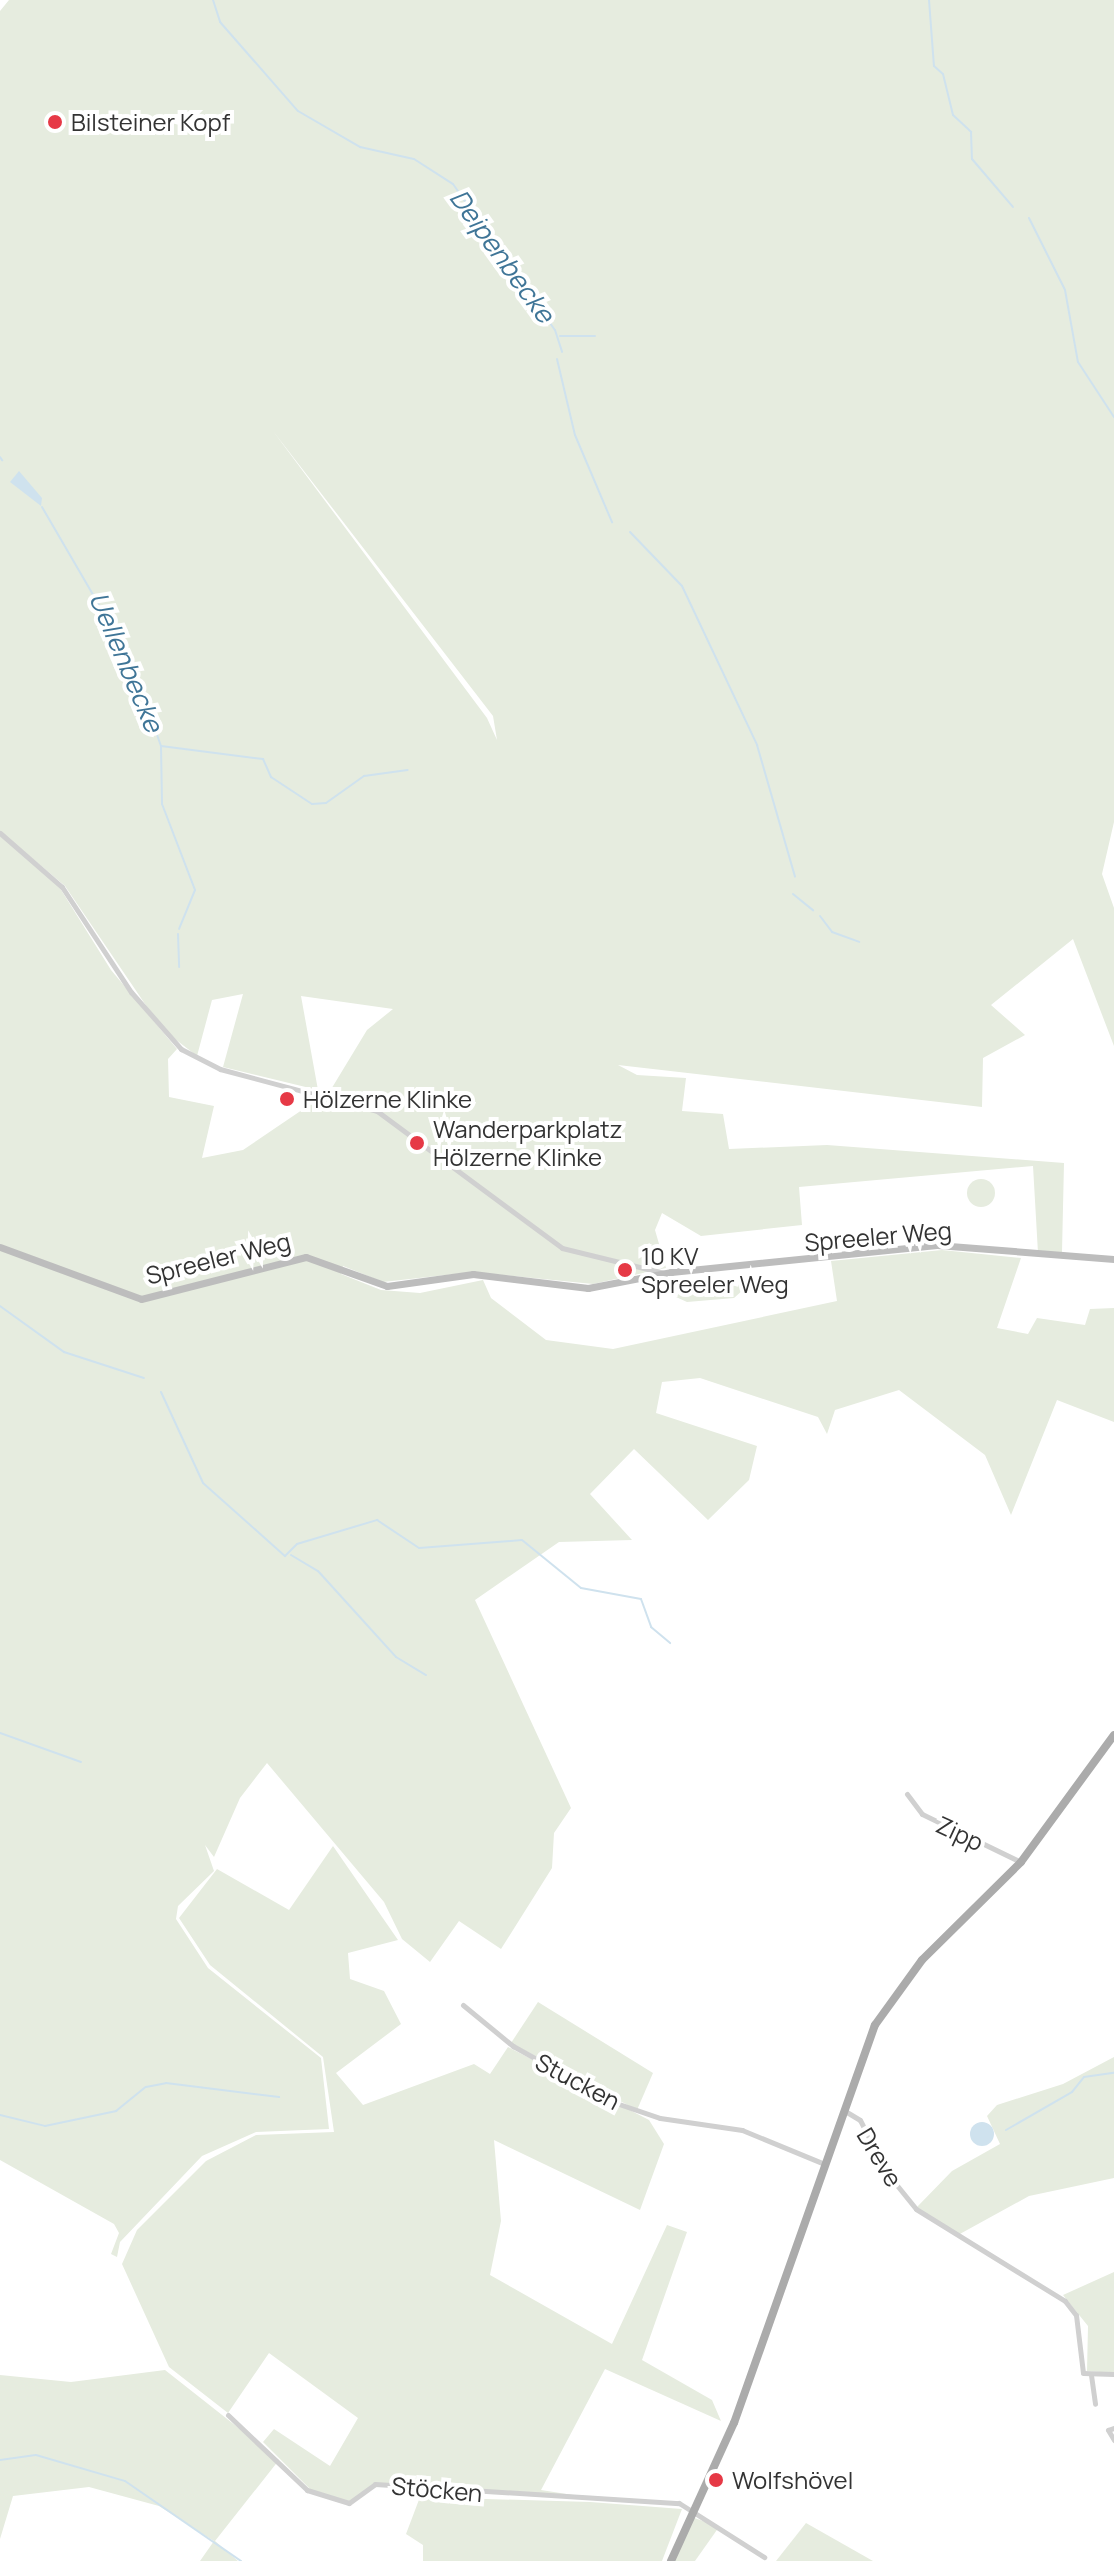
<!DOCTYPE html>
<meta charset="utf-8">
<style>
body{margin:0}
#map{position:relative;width:1114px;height:2561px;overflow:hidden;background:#fff;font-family:Manrope,sans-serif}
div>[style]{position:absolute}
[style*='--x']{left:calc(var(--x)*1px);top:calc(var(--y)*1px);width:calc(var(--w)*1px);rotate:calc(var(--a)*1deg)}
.green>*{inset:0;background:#e6ecdf}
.round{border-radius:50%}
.water>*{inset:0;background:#cfe2ee}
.stream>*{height:2px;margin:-1px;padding:0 1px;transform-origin:1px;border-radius:1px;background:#cfe2ee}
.street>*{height:5px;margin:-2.5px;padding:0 2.5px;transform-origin:2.5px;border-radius:2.5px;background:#d0d0d0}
.secondary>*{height:7px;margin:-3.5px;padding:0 3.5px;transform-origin:3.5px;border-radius:3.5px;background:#bdbdbd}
.primary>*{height:8px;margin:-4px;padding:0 4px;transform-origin:4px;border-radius:4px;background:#ababab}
.dots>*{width:22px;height:22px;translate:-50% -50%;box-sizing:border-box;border:4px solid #fff;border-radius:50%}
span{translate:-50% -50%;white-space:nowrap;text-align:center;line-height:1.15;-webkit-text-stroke:8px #fff;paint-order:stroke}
.poi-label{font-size:24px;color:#333}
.left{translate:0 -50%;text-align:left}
.street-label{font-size:24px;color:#333}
.water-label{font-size:26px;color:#3f7597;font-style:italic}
</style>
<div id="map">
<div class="green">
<div style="clip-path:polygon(evenodd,9px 0,1114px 0,1114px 822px,1102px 874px,1114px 908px,1114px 1046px,1073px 939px,991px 1005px,1025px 1035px,983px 1058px,982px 1107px,618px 1065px,637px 1075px,686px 1078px,682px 1111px,723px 1114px,729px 1149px,827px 1145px,1064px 1163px,1062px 1252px,1038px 1253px,1033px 1166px,799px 1187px,802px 1225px,701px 1236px,662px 1213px,655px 1230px,666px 1268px,593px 1284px,473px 1272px,383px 1282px,343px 1266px,341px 1274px,381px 1290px,420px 1293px,483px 1280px,491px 1298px,546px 1340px,613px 1349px,837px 1301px,831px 1261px,942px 1250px,1021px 1258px,997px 1328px,1028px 1334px,1037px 1318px,1085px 1325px,1090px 1309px,1114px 1308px,1114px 1422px,1057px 1400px,1011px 1515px,985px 1455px,899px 1390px,835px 1410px,827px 1434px,818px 1417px,700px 1378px,662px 1382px,656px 1413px,757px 1446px,749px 1480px,708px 1520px,634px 1449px,590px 1494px,632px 1540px,559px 1542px,475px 1600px,571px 1808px,554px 1833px,552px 1868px,501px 1949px,459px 1921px,430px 1962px,402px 1939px,384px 1902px,267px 1763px,240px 1798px,214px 1857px,205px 1845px,214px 1871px,178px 1906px,176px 1919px,208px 1968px,321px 2058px,329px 2129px,256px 2132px,202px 2156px,120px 2242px,117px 2257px,111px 2254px,119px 2233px,114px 2224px,0 2160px,0 835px,58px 885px,111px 970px,177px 1049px,168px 1059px,169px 1097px,214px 1106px,202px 1158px,243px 1150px,330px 1091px,367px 1030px,393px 1009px,301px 996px,318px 1090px,223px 1067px,243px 994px,212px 1000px,197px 1056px,162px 1029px,65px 886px,0 831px,0 11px,9px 0,273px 431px,493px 716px,497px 740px,487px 718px,273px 431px)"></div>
<div class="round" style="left:967px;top:1179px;width:28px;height:28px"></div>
<div style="clip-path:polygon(689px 1281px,737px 1282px,743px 1290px,734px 1298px,687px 1302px,676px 1297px)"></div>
<div style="clip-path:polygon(333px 1846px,398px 1940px,348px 1953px,350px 1979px,384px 1991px,401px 2024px,336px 2073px,363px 2105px,474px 2064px,490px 2074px,508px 2047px,649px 2120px,664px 2144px,640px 2210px,494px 2140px,501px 2221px,490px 2275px,612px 2344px,667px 2225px,687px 2232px,642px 2360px,712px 2400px,721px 2421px,605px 2369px,541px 2490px,605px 2500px,375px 2486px,352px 2504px,314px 2493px,263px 2442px,274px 2429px,330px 2466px,358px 2418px,269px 2353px,228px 2413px,169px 2367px,122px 2264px,137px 2230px,206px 2161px,256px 2135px,334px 2132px,323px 2057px,210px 1965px,179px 1918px,217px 1869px,289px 1910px)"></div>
<div style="clip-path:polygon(538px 2002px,653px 2073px,637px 2110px,511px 2043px)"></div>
<div style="clip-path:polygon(1114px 2057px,1114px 2178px,1029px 2196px,958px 2235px,917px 2207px,952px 2171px,1000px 2144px,987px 2116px,997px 2105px,1063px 2084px)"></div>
<div style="clip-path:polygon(1114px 2272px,1114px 2373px,1087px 2371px,1088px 2326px,1063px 2295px)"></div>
<div style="clip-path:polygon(165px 2370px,279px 2460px,215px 2541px,238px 2561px,200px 2561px,214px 2541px,159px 2506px,89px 2487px,13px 2496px,0 2539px,0 2375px,71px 2382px)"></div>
<div style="clip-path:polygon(420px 2497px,590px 2502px,682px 2509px,662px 2561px,423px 2561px,423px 2545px,406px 2534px)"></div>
<div style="clip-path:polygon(692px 2517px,719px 2527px,695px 2561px,673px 2561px)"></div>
<div style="clip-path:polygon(806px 2523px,873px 2561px,776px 2561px)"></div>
</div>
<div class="water">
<div style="clip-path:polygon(19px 471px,42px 498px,41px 506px,10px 482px)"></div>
<div class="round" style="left:970px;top:2122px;width:24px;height:24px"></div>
</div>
<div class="stream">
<div style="--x:213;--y:0;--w:23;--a:72"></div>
<div style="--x:220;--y:22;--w:118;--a:48.8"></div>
<div style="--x:298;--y:111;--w:72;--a:30.1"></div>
<div style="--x:360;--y:147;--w:55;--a:12.5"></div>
<div style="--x:414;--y:159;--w:46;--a:32.7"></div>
<div style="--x:453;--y:184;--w:178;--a:55.1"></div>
<div style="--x:555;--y:330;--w:23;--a:72"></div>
<div style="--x:929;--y:0;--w:66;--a:85.7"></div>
<div style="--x:934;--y:66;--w:12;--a:42"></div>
<div style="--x:943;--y:74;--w:42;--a:76.3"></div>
<div style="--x:953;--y:115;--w:25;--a:43"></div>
<div style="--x:971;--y:132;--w:27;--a:88"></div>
<div style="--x:972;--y:159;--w:63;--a:49.5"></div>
<div style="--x:1029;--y:218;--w:80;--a:63.4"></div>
<div style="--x:1065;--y:290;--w:73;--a:79.8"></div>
<div style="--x:1078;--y:362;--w:66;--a:56.8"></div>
<div style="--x:560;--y:336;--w:35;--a:0"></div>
<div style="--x:557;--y:359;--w:78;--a:76.7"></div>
<div style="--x:575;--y:435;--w:95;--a:67"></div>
<div style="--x:0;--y:457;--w:4;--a:56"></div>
<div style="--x:42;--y:507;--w:175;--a:59.8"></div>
<div style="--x:130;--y:658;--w:93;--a:70.6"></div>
<div style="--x:161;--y:746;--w:103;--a:7.3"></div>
<div style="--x:263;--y:759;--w:20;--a:66"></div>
<div style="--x:271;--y:777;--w:49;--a:33.4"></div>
<div style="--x:312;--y:804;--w:14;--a:-4"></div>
<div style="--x:326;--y:803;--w:47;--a:-35.4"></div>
<div style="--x:364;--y:776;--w:44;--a:-7.8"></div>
<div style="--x:630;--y:532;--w:75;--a:46.1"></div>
<div style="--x:682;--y:586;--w:176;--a:64.7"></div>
<div style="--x:757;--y:745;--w:137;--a:73.9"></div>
<div style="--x:161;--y:746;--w:58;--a:89"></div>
<div style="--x:162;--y:804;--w:92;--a:69"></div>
<div style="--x:195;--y:890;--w:42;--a:112.3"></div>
<div style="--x:793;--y:894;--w:26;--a:39"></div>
<div style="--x:820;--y:916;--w:20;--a:53"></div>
<div style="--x:832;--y:932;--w:29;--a:20"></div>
<div style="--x:178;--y:934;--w:33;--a:88"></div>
<div style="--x:0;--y:1306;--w:79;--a:35.7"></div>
<div style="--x:64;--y:1352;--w:84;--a:18"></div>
<div style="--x:161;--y:1392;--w:100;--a:65.2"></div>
<div style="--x:203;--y:1483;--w:110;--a:41.7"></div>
<div style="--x:285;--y:1556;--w:17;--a:-45"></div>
<div style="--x:297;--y:1544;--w:84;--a:-16.7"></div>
<div style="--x:377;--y:1520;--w:50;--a:33.7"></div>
<div style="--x:419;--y:1548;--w:103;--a:-4.4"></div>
<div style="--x:522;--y:1540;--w:76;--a:39.1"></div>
<div style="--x:581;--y:1588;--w:61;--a:10.4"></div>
<div style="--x:641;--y:1599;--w:30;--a:70"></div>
<div style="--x:651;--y:1627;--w:25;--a:40"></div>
<div style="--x:291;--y:1555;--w:31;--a:31"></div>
<div style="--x:318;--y:1571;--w:116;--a:47.8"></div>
<div style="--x:396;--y:1657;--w:35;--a:31"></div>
<div style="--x:0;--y:1733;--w:86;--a:19.7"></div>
<div style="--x:0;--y:2115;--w:46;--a:13.7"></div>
<div style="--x:45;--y:2126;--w:73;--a:-11.9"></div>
<div style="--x:116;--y:2111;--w:38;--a:-39"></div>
<div style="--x:146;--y:2087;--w:20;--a:-11"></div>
<div style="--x:166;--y:2083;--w:114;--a:7.1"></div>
<div style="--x:1006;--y:2130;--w:76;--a:-29.9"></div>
<div style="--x:1072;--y:2092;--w:19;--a:-51"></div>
<div style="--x:1084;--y:2077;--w:30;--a:-8"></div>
<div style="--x:0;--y:2460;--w:36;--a:-8"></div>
<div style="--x:36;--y:2455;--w:93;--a:16.3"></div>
<div style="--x:125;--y:2481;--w:141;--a:34.6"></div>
</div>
<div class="street">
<div style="--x:0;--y:833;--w:82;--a:41.1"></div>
<div style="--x:62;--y:887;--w:126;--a:56.7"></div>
<div style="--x:131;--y:992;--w:76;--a:48.7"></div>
<div style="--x:181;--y:1049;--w:44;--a:27.1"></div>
<div style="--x:220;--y:1069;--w:163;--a:15"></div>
<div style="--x:377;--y:1111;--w:230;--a:36.5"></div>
<div style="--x:562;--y:1248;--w:105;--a:13.8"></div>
<div style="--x:907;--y:1794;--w:25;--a:53"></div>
<div style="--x:922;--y:1814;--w:110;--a:25.9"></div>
<div style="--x:463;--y:2005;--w:65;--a:39.4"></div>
<div style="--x:513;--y:2046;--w:118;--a:29"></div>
<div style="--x:616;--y:2103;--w:46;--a:18.8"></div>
<div style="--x:660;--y:2118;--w:83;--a:8.3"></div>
<div style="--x:742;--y:2130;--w:87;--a:22.4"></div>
<div style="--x:845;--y:2111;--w:17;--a:31"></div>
<div style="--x:860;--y:2120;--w:59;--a:63"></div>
<div style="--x:887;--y:2173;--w:46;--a:51.1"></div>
<div style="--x:916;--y:2209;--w:175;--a:31.7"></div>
<div style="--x:1065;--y:2301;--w:18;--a:52"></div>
<div style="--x:1076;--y:2315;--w:58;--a:83.1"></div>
<div style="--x:1083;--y:2373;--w:31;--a:2"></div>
<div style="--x:1091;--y:2375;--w:29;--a:82"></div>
<div style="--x:228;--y:2415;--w:109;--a:43.5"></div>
<div style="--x:307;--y:2490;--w:44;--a:17.2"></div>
<div style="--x:349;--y:2503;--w:32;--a:-36"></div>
<div style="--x:375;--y:2484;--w:305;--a:3.6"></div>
<div style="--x:679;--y:2503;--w:101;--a:32.4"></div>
<div style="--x:1114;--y:2428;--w:6;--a:162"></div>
<div style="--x:1108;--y:2430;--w:12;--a:59"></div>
</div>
<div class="secondary">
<div style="--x:0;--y:1247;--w:150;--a:20.2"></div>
<div style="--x:141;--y:1299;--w:170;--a:-14.3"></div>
<div style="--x:306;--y:1257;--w:86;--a:19.7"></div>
<div style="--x:387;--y:1286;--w:87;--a:-7.9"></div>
<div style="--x:473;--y:1274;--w:116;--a:6.9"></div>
<div style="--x:588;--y:1288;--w:85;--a:-10.9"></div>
<div style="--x:671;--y:1272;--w:267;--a:-5.8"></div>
<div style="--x:937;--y:1245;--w:178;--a:4.5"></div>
</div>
<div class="primary">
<div style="--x:671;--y:2561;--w:152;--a:-65.5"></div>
<div style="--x:734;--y:2423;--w:422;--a:-70.5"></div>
<div style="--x:875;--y:2025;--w:80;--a:-54.1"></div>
<div style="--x:922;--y:1960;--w:139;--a:-44.7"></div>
<div style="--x:1021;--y:1862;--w:157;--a:-53.8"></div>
</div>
<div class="dots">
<div style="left:55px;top:122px;background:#e63946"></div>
<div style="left:287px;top:1099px;background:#e63946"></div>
<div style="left:417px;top:1143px;background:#e63946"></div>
<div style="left:625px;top:1270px;background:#e63946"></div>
<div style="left:716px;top:2480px;background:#e63946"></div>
</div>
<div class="poi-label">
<span class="left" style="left:71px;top:122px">Bilsteiner Kopf</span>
<span class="left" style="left:303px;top:1099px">Hölzerne Klinke</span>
<span class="left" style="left:433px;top:1143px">Wanderparkplatz<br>Hölzerne Klinke</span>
<span class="left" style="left:641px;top:1270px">10 KV<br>Spreeler Weg</span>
<span class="left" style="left:732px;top:2480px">Wolfshövel</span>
</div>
<div class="street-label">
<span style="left:878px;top:1236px;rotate:-5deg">Spreeler Weg</span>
<span style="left:218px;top:1258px;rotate:-14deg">Spreeler Weg</span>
<span style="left:960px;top:1833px;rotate:25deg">Zipp</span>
<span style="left:578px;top:2081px;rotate:28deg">Stucken</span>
<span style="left:880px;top:2157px;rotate:59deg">Dreve</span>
<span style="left:437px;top:2489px;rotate:5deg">Stöcken</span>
</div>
<div class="water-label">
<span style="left:502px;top:256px;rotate:54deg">Deipenbecke</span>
<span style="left:126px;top:662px;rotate:67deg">Uellenbecke</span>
</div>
</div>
